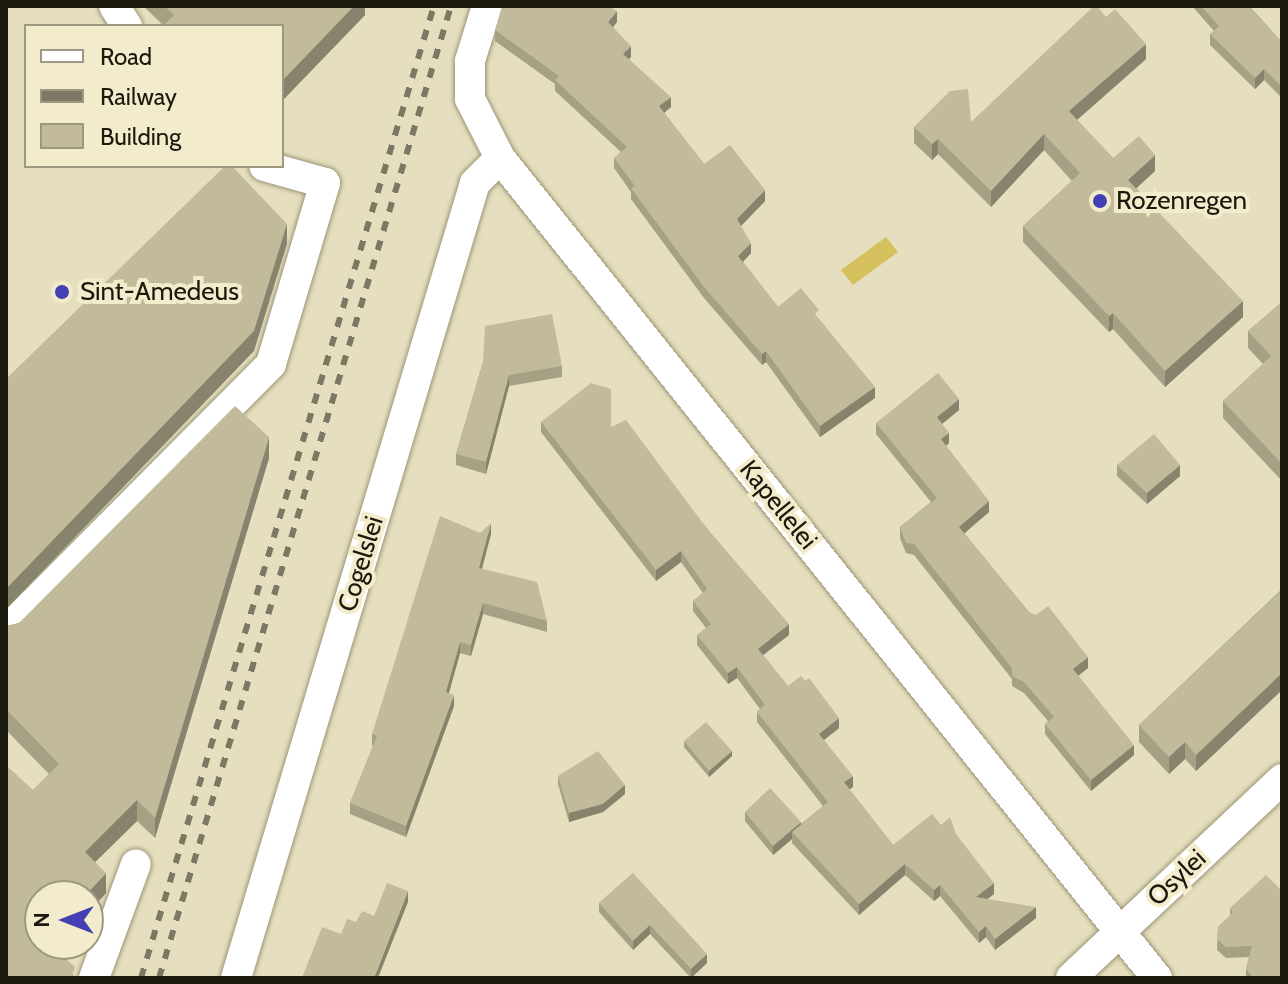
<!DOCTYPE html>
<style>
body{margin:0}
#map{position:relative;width:1288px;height:984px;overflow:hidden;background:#e6dfbf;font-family:Cabin,sans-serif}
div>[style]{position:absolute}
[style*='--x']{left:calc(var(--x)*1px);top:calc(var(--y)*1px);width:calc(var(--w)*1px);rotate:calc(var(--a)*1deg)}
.water>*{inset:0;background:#d5c05e}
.roads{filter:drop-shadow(0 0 2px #9c9577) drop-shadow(0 0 2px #9c9577)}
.minor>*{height:30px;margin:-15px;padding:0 15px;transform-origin:15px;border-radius:15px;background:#fff}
.rail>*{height:6px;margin-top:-3px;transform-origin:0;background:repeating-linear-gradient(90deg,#7d7863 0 10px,transparent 0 20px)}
.wall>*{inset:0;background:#a6a185}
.shaded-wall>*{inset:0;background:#87836c}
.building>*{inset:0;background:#c1bb9b}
.dots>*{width:22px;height:22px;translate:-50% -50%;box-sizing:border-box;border:4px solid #f3eccc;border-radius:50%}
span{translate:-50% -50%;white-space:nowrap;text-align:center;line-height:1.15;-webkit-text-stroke:8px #f3eccc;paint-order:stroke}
.poi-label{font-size:26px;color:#1b190d}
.left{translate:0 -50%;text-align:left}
.street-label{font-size:26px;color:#1b190d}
.frame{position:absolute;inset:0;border:8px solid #1b190d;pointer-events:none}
.legend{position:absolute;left:24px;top:24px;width:260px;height:144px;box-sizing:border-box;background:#f3eccc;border:2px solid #9d9880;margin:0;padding:10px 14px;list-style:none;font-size:24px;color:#1b190d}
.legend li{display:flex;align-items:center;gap:16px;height:40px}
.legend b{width:40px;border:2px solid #9d9880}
.north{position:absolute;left:24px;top:880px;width:80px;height:80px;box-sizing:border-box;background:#f3eccc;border:2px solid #9d9880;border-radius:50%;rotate:270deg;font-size:22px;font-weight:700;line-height:32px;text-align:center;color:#1b190d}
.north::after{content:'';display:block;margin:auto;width:28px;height:36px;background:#4340b6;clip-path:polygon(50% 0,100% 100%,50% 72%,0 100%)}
</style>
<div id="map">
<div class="water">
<div style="clip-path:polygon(886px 237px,898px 252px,853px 285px,841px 270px)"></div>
</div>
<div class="roads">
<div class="minor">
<div style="--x:114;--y:6;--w:24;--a:57"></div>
<div style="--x:487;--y:6;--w:58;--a:107.2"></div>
<div style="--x:470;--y:61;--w:38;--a:90"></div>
<div style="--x:470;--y:99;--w:66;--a:63"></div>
<div style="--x:500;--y:158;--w:1051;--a:51.3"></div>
<div style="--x:6;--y:631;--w:376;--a:-45.2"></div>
<div style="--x:271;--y:364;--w:189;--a:-73.4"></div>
<div style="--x:325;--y:183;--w:63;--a:-164.4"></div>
<div style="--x:94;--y:978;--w:121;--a:-69.8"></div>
<div style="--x:236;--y:978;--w:830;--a:-73.27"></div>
<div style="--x:475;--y:183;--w:35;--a:-45"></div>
<div style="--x:1071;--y:978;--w:290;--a:-43.3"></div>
</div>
</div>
<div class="rail">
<div style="--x:141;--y:978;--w:1015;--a:-73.23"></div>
<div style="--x:159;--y:978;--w:1015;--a:-73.28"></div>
</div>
<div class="wall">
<div style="clip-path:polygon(143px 6px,365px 6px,365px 15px,282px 101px,282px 26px,164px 26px)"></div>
<div style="clip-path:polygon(1192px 6px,1249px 6px,1282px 42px,1282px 98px,1264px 80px,1255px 89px,1210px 45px,1210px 34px,1214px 31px)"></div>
<div style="clip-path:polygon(617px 22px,613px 27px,631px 57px,629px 59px,671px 107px,664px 113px,704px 164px,765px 201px,741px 226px,751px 253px,743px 262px,778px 307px,819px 319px,875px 398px,820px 437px,766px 362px,762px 365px,704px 298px,631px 199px,631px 192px,614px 168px,614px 158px,621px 152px,555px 91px,555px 84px,495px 41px,495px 30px)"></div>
<div style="clip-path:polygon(1146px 59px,1077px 120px,1113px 158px,1155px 171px,1136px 188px,1243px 317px,1165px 387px,1113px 329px,1109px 332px,1023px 242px,1023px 226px,1072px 181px,1044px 150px,991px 207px,938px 154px,932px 160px,914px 143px,914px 127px,971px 122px)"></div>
<div style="clip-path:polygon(1282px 302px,1282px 481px,1223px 418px,1223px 401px,1263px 364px,1248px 348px,1248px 331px)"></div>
<div style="clip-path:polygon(483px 362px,562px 366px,562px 377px,509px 386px,486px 474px,456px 465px,456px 454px)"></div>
<div style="clip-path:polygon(959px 410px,942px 424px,949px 443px,946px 446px,989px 512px,964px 533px,1029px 612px,1088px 668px,1078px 675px,1134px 755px,1091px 791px,1045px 734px,1045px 724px,1048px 721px,1024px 693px,1012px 686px,1012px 679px,914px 555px,906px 553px,900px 538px,900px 527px,931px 502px,876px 434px,876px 423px)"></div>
<div style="clip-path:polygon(541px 422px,611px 427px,705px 526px,789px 635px,763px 655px,788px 686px,839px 728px,824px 740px,853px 787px,849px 789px,893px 845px,941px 825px,956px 834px,994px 894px,987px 899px,1036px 918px,995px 950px,986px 937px,979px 943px,940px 896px,934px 901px,905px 875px,859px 915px,792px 843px,792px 839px,773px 855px,745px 821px,745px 812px,801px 824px,823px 806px,757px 722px,757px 712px,760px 709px,737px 678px,728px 684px,697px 645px,697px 635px,706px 628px,693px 611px,693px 601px,703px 593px,681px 562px,656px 581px,541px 432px)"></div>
<div style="clip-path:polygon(269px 458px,155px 838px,137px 821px,95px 862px,106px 893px,88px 913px,88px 896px,55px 949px,75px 978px,6px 978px,33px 790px,49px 774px,6px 730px,6px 626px,19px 623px)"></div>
<div style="clip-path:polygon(1117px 465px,1180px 476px,1147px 504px,1117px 476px)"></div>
<div style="clip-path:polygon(480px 533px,491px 534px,482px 569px,547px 621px,547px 632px,483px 614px,471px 656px,460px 653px,449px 693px,454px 706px,406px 837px,350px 814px,350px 803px,373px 746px,372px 745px,372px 734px)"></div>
<div style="clip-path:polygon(1282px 573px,1282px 690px,1196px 771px,1185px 759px,1169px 774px,1139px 742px,1139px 725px,1281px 590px)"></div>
<div style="clip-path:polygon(684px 741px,732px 756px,709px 777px,684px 747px)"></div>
<div style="clip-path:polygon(558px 776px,625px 794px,603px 812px,569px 822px,558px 784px)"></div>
<div style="clip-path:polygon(633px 873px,707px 963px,691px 978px,650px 934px,633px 950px,599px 912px,599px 903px)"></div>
<div style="clip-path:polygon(1230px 908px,1282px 978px,1246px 978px,1246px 969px,1249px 957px,1226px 958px,1217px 950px,1218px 927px,1230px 916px)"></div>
</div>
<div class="shaded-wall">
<div style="clip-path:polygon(354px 6px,365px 6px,365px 15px,282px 101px,282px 81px)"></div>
<div style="clip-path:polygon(617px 11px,617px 22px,608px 33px,608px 22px)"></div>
<div style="clip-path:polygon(1146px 44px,1146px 59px,1069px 127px,1069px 111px)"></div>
<div style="clip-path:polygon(631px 46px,631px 57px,623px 64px,623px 54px)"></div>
<div style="clip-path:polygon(1264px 69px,1264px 80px,1255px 89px,1255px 78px)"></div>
<div style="clip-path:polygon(671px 97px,671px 107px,659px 117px,659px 106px)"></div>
<div style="clip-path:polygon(1044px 134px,1044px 150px,991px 207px,991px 191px)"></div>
<div style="clip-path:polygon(938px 139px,938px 154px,932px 160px,932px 144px)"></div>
<div style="clip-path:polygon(1155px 155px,1155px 171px,1128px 196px,1128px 180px)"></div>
<div style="clip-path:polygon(765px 190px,765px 201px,737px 230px,737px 219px)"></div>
<div style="clip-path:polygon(287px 224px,287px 244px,254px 351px,6px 609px,6px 589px)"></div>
<div style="clip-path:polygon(751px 243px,751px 253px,738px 267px,738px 256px)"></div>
<div style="clip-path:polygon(1243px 301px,1243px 317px,1165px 387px,1165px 371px)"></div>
<div style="clip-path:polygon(1113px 313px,1113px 329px,1109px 332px,1109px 316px)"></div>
<div style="clip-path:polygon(766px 351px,766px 362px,762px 365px,762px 354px)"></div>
<div style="clip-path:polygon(509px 375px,509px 386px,486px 474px,486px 462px)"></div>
<div style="clip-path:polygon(875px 387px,875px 398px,820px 437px,820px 426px)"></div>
<div style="clip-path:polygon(959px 399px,959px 410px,937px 428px,937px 417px)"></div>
<div style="clip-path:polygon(949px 433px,949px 443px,941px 450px,941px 439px)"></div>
<div style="clip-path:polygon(269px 437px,269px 458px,155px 838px,155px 818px)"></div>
<div style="clip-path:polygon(1180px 465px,1180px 476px,1147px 504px,1147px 493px)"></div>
<div style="clip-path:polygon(989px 501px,989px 512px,959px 538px,959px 527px)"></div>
<div style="clip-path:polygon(491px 523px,491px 534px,479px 579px,479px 568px)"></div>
<div style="clip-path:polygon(681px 551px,681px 562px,656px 581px,656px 570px)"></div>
<div style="clip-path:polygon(483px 603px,483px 614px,471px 656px,471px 645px)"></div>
<div style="clip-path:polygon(789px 624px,789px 635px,758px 659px,758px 649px)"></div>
<div style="clip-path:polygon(460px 642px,460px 653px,446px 703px,446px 692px)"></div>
<div style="clip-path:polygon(1088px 657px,1088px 668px,1073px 680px,1073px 669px)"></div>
<div style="clip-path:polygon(737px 667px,737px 678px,728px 684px,728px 673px)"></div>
<div style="clip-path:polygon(1282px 673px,1282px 690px,1196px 771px,1196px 755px)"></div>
<div style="clip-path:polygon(454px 695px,454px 706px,406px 837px,406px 826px)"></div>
<div style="clip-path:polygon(839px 718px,839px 728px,819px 744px,819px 734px)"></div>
<div style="clip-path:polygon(1185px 742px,1185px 759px,1169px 774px,1169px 757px)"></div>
<div style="clip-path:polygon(1134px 745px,1134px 755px,1091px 791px,1091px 780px)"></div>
<div style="clip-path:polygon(732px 751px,732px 756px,709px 777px,709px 771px)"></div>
<div style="clip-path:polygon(853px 776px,853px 787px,844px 793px,844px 782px)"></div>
<div style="clip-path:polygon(625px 785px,625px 794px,603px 812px,569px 822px,569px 813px)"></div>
<div style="clip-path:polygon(137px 800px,137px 821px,85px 872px,85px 852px)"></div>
<div style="clip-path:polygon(801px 822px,801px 831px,792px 832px,792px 839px,773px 855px,773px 846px)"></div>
<div style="clip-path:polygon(905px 864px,905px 875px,859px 915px,859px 904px)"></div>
<div style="clip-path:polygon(106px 873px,106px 893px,88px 913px,88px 896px,85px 896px)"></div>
<div style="clip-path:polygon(994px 883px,994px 894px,976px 908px,976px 897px)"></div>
<div style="clip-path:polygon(940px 885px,940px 896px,934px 901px,934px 890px)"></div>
<div style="clip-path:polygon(408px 891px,408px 902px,378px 978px,374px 978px)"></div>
<div style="clip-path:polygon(1036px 907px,1036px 918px,995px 950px,995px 939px)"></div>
<div style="clip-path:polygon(650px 925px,650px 934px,633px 950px,633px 941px)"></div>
<div style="clip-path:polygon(986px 926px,986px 937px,979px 943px,979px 932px)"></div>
<div style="clip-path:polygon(707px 954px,707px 963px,691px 978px,691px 969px)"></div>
</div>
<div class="building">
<div style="clip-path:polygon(164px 6px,354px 6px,282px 81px,282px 26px,163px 26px,174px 15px)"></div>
<div style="clip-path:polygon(502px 6px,609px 6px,617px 11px,608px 22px,631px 46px,623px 54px,671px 97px,659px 106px,704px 164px,730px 145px,765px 190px,737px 219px,751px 243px,738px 256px,778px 307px,801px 288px,819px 310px,815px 314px,875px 387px,820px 426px,766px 351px,762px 354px,704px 287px,631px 188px,635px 186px,614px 158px,627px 147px,555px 80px,559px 76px,495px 30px)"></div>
<div style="clip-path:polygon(1094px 6px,1097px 6px,1106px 17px,1115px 9px,1146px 44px,1069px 111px,1113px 158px,1139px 136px,1155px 155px,1128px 180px,1243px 301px,1165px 371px,1113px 313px,1109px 316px,1023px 226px,1080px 173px,1044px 134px,991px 191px,938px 139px,932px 144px,914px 127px,950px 91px,968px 89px,971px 122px)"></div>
<div style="clip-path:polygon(1201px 6px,1248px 6px,1282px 42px,1282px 87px,1264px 69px,1255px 78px,1210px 34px,1219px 26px)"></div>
<div style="clip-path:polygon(225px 166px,232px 166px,287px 224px,254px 331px,6px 589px,6px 379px)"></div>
<div style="clip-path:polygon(1282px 302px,1282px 464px,1223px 401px,1271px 356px,1248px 331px)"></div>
<div style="clip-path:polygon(552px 314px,562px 366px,509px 375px,486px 462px,456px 454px,483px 362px,485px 326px)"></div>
<div style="clip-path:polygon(938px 373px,959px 399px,937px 417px,949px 433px,941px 439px,989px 501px,959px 527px,1029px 612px,1036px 615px,1048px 606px,1088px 657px,1073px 669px,1134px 745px,1091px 780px,1045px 724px,1054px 717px,1024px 682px,1012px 676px,1012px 668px,914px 544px,906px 543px,900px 527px,937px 498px,876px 423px)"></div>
<div style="clip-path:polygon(591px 383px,611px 389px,611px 427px,626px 420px,705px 526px,789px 624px,758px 649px,788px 686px,801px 676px,805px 681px,809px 678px,839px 718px,819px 734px,853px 776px,844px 782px,893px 845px,932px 814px,941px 825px,950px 817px,956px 834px,994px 883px,976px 897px,1036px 907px,995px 939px,986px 926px,979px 932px,940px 885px,934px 890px,905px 864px,859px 904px,792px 832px,828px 802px,757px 712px,765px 705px,737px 667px,728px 673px,697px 635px,711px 624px,693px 601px,707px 589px,681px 551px,656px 570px,541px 422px)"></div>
<div style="clip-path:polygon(235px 406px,269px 437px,155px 818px,137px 800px,85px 852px,106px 873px,85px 896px,40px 896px,40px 944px,49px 944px,75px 967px,71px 978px,6px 978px,6px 765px,33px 790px,59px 764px,6px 709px,6px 626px,19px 623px)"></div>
<div style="clip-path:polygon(1154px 434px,1180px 465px,1147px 493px,1117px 465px)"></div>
<div style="clip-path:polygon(440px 516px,480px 533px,491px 523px,479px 568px,537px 582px,547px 621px,483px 603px,471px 645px,460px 642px,446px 692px,454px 695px,406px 826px,350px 803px,377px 736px,372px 734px)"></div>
<div style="clip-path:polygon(1282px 590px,1282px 673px,1196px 755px,1185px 742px,1169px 757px,1139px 725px)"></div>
<div style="clip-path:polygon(706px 722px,732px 751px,709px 771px,684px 741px)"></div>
<div style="clip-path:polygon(598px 751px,625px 785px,603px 804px,569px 813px,558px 776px)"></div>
<div style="clip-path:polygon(770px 788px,801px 822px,773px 846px,745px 812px)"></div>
<div style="clip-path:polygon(633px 873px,707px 954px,691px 969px,650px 925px,633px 941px,599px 903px)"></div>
<div style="clip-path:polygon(1266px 875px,1282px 891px,1282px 978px,1254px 978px,1246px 969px,1252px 946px,1226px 947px,1217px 939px,1218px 927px,1233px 912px,1230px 908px)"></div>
<div style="clip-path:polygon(387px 883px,408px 891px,374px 978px,302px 978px,322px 927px,341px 934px,347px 919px,356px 922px,362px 911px,374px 916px)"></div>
</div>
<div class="dots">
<div style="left:1100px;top:201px;background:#4340b6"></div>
<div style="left:62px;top:292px;background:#4340b6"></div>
</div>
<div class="poi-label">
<span class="left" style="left:1116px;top:201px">Rozenregen</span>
<span class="left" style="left:80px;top:292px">Sint-Amedeus</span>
</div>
<div class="street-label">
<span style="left:778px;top:505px;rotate:51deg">Kapellelei</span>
<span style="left:361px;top:564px;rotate:-73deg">Cogelslei</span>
<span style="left:1177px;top:878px;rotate:-43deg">Osylei</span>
</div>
<div class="frame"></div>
<ul class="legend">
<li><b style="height:10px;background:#fff"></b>Road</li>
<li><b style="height:10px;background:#7d7863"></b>Railway</li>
<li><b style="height:22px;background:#c1bb9b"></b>Building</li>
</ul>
<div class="north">N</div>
</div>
